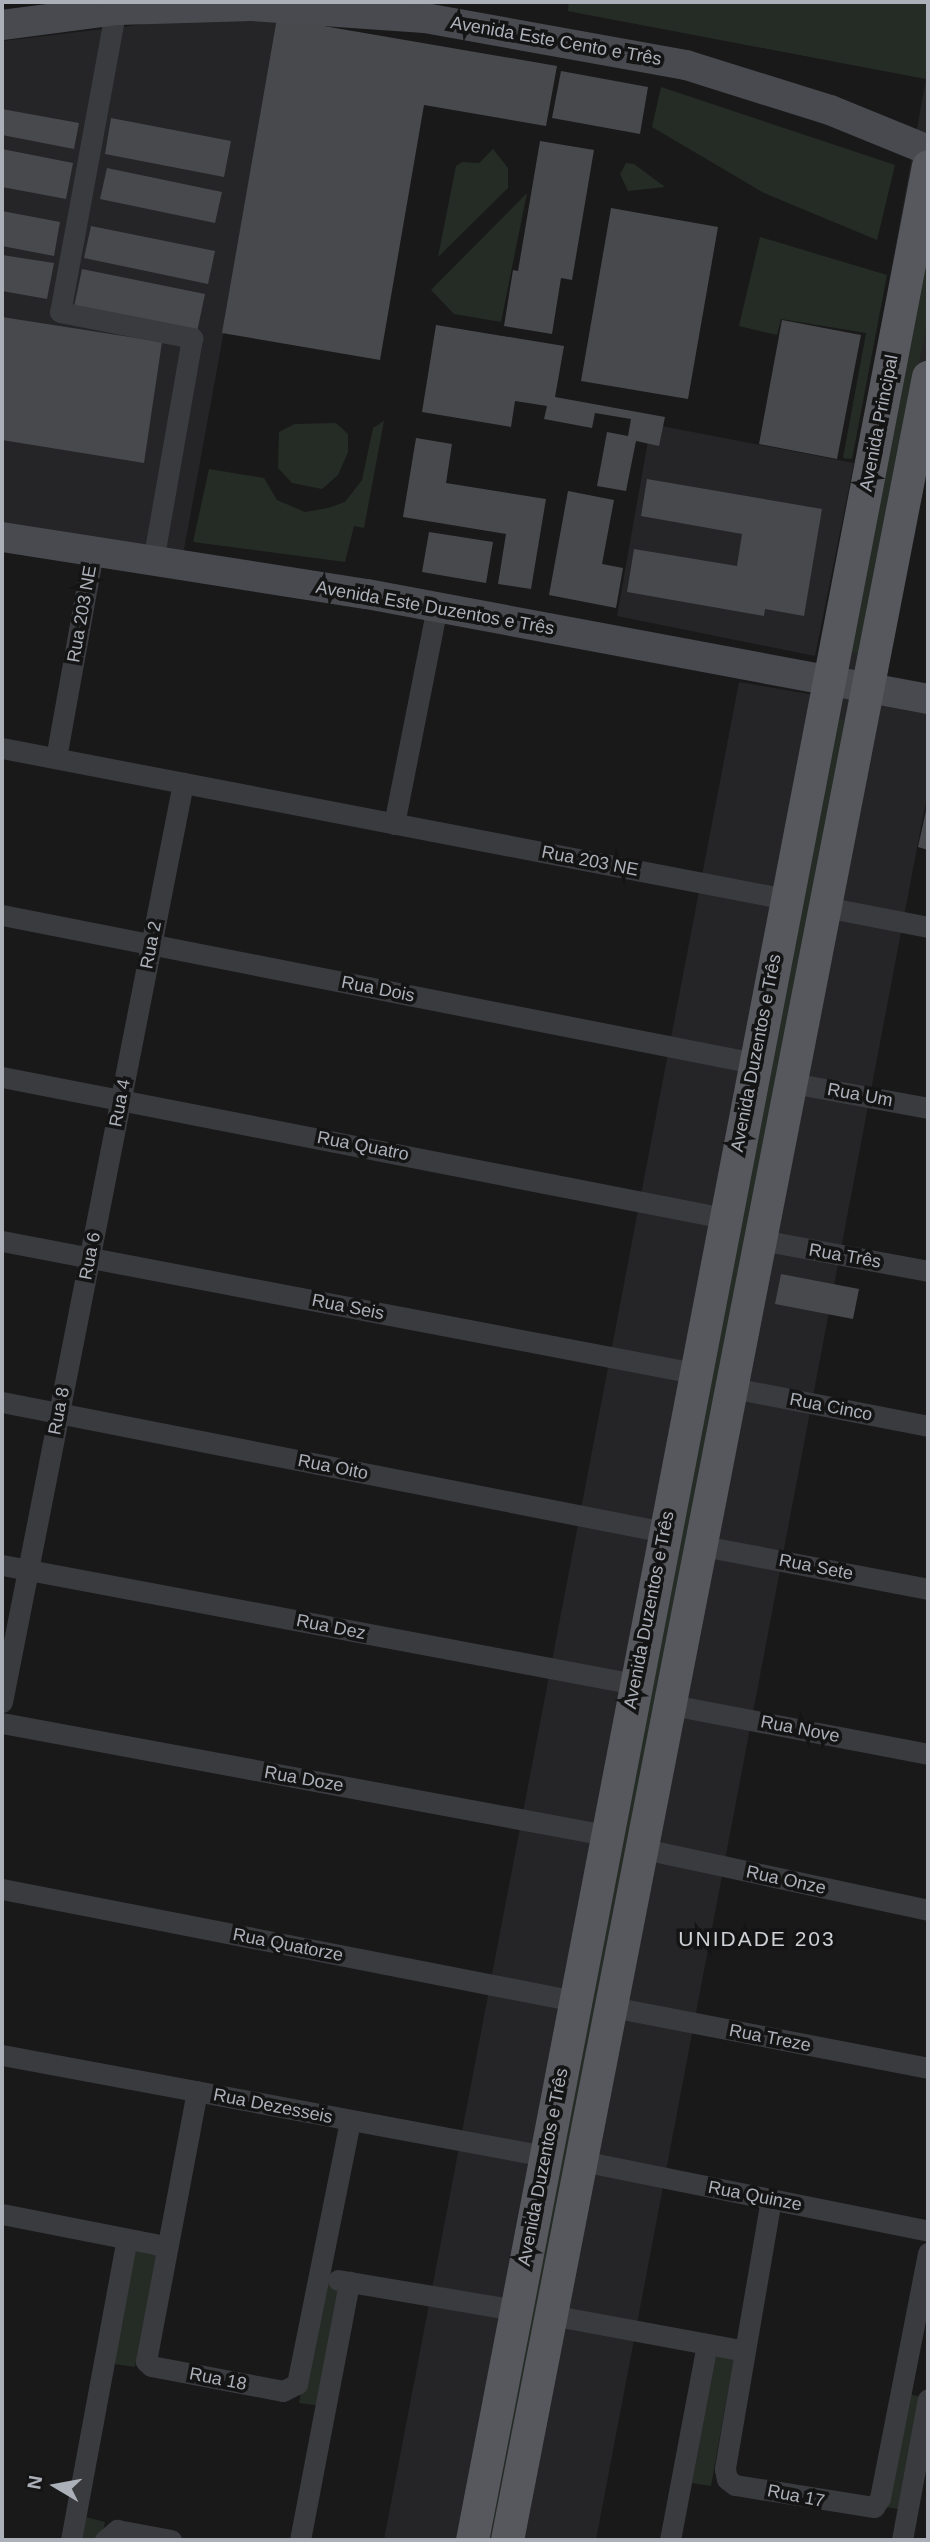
<!DOCTYPE html>
<meta charset="utf-8">
<style>
body{margin:0}
#map{position:relative;width:930px;height:2542px;overflow:hidden;background:#19191a;font-family:Helvetica,sans-serif}
div>[style]{position:absolute}
[style*='--x']{left:calc(var(--x)*1px);top:calc(var(--y)*1px);width:calc(var(--w)*1px);rotate:calc(var(--a)*1deg)}
.built>*{inset:0;background:#252527}
.green>*{inset:0;background:#252c25}
.building>*{inset:0;background:#48494d}
.street>*{height:21px;margin:-10.5px;padding:0 10.5px;transform-origin:10.5px;border-radius:10.5px;background:#3a3b3f}
.secondary>*{height:30px;margin:-15px;padding:0 15px;transform-origin:15px;border-radius:15px;background:#484a4f}
.primary>*{height:33px;margin:-16.5px;padding:0 16.5px;transform-origin:16.5px;border-radius:16.5px;background:#56585e}
span{translate:-50% -50%;white-space:nowrap;text-align:center;line-height:1.15;-webkit-text-stroke:7px #141415;paint-order:stroke}
.street-label{font-size:18px;color:#acb1b9}
.quarter-label{font-size:21px;color:#cdd0d5;letter-spacing:2px}
.frame{position:absolute;inset:0;border:4px solid #acb1b9;pointer-events:none}
.north{position:absolute;left:21px;top:2451px;width:70px;height:70px;-webkit-text-stroke:5px #141415;paint-order:stroke;rotate:280deg;font-size:19px;font-weight:700;line-height:28px;text-align:center;color:#acb1b9}
.north::after{content:'';display:block;margin:auto;width:24px;height:32px;background:#acb1b9;clip-path:polygon(50% 0,100% 100%,50% 72%,0 100%)}
</style>
<div id="map">
<div class="built">
<div style="clip-path:polygon(569px 2px,928px 2px,928px 432px,877px 680px,928px 691px,928px 790px,596px 2540px,384px 2540px,739px 682px,814px 695px,926px 79px,568px 11px)"></div>
<div style="clip-path:polygon(281px 19px,183px 555px,2px 524px,2px 41px,180px 20px)"></div>
<div style="clip-path:polygon(651px 424px,854px 463px,815px 656px,617px 616px)"></div>
</div>
<div class="green">
<div style="clip-path:polygon(569px 2px,928px 2px,926px 79px,568px 11px)"></div>
<div style="clip-path:polygon(661px 87px,895px 165px,877px 240px,764px 193px,652px 127px)"></div>
<div style="clip-path:polygon(493px 149px,508px 168px,508px 188px,438px 257px,456px 166px,462px 162px,479px 163px)"></div>
<div style="clip-path:polygon(626px 163px,634px 164px,665px 187px,628px 191px,620px 174px)"></div>
<div style="clip-path:polygon(527px 193px,501px 322px,454px 314px,431px 290px)"></div>
<div style="clip-path:polygon(760px 237px,887px 275px,852px 459px,843px 458px,866px 333px,781px 319px,777px 335px,739px 326px)"></div>
<div style="clip-path:polygon(928px 243px,928px 318px,862px 654px,847px 652px)"></div>
<div style="clip-path:polygon(384px 421px,364px 528px,354px 526px,345px 562px,193px 542px,209px 469px,264px 478px,277px 500px,305px 512px,328px 508px,345px 502px,362px 480px,373px 428px)"></div>
<div style="clip-path:polygon(336px 423px,348px 434px,348px 452px,338px 475px,322px 489px,292px 483px,278px 468px,279px 432px,295px 424px)"></div>
<div style="clip-path:polygon(833px 718px,848px 721px,494px 2540px,481px 2540px)"></div>
<div style="clip-path:polygon(136px 2246px,157px 2251px,135px 2367px,114px 2364px)"></div>
<div style="clip-path:polygon(322px 2281px,345px 2286px,322px 2406px,299px 2403px)"></div>
<div style="clip-path:polygon(716px 2355px,734px 2358px,711px 2486px,692px 2483px)"></div>
<div style="clip-path:polygon(907px 2394px,924px 2397px,903px 2510px,886px 2507px)"></div>
<div style="clip-path:polygon(82px 2516px,105px 2522px,101px 2540px,77px 2540px)"></div>
</div>
<div class="building">
<div style="clip-path:polygon(277px 18px,557px 66px,546px 126px,424px 105px,380px 360px,222px 333px)"></div>
<div style="clip-path:polygon(561px 71px,648px 87px,640px 134px,552px 118px)"></div>
<div style="clip-path:polygon(2px 109px,79px 123px,74px 149px,2px 135px)"></div>
<div style="clip-path:polygon(111px 118px,231px 141px,224px 177px,105px 154px)"></div>
<div style="clip-path:polygon(540px 141px,594px 150px,572px 280px,561px 278px,552px 334px,504px 326px,513px 270px,518px 271px)"></div>
<div style="clip-path:polygon(2px 149px,73px 163px,66px 199px,2px 187px)"></div>
<div style="clip-path:polygon(107px 168px,222px 192px,215px 223px,100px 199px)"></div>
<div style="clip-path:polygon(611px 208px,718px 227px,688px 399px,581px 381px)"></div>
<div style="clip-path:polygon(2px 211px,60px 222px,54px 256px,2px 246px)"></div>
<div style="clip-path:polygon(91px 226px,215px 251px,208px 284px,84px 258px)"></div>
<div style="clip-path:polygon(2px 255px,54px 263px,47px 299px,2px 291px)"></div>
<div style="clip-path:polygon(82px 269px,205px 294px,197px 332px,74px 307px)"></div>
<div style="clip-path:polygon(2px 317px,162px 342px,144px 463px,2px 440px)"></div>
<div style="clip-path:polygon(782px 320px,861px 335px,837px 459px,759px 444px)"></div>
<div style="clip-path:polygon(436px 325px,564px 346px,555px 397px,665px 417px,659px 446px,636px 441px,626px 491px,597px 486px,607px 432px,628px 436px,631px 419px,595px 413px,592px 428px,544px 419px,547px 406px,515px 401px,511px 427px,422px 412px)"></div>
<div style="clip-path:polygon(416px 438px,452px 444px,446px 483px,546px 499px,531px 589px,498px 584px,506px 534px,403px 517px)"></div>
<div style="clip-path:polygon(647px 479px,822px 509px,804px 616px,765px 609px,764px 616px,627px 592px,634px 549px,737px 566px,742px 534px,641px 516px)"></div>
<div style="clip-path:polygon(568px 491px,614px 500px,602px 564px,623px 568px,616px 608px,549px 595px)"></div>
<div style="clip-path:polygon(429px 532px,493px 542px,486px 583px,422px 572px)"></div>
<div style="clip-path:polygon(928px 802px,928px 850px,918px 847px)"></div>
<div style="clip-path:polygon(781px 1274px,859px 1289px,853px 1319px,775px 1304px)"></div>
</div>
<div class="street">
<div style="--x:117;--y:2;--w:315;--a:100.4"></div>
<div style="--x:60;--y:312;--w:135;--a:11.1"></div>
<div style="--x:192;--y:338;--w:226;--a:99.9"></div>
<div style="--x:2;--y:748;--w:798;--a:10.9"></div>
<div style="--x:56;--y:758;--w:208;--a:-79.8"></div>
<div style="--x:394;--y:824;--w:221;--a:-78.8"></div>
<div style="--x:825;--y:907;--w:105;--a:11"></div>
<div style="--x:2;--y:915;--w:766;--a:11.13"></div>
<div style="--x:2;--y:1077;--w:736;--a:11.05"></div>
<div style="--x:792;--y:1083;--w:138;--a:10.4"></div>
<div style="--x:761;--y:1240;--w:170;--a:10.5"></div>
<div style="--x:2;--y:1241;--w:704;--a:10.8"></div>
<div style="--x:733;--y:1388;--w:199;--a:11"></div>
<div style="--x:2;--y:1402;--w:675;--a:11.11"></div>
<div style="--x:703;--y:1546;--w:229;--a:10.8"></div>
<div style="--x:2;--y:1565;--w:644;--a:10.65"></div>
<div style="--x:2;--y:1702;--w:937;--a:-78.86"></div>
<div style="--x:672;--y:1705;--w:261;--a:10.8"></div>
<div style="--x:2;--y:1723;--w:614;--a:10.51"></div>
<div style="--x:644;--y:1849;--w:290;--a:12.1"></div>
<div style="--x:2;--y:1889;--w:584;--a:11.06"></div>
<div style="--x:612;--y:2007;--w:322;--a:10.9"></div>
<div style="--x:2;--y:2055;--w:552;--a:10.54"></div>
<div style="--x:197;--y:2091;--w:275;--a:100.7"></div>
<div style="--x:146;--y:2361;--w:7;--a:45"></div>
<div style="--x:151;--y:2366;--w:134;--a:10.7"></div>
<div style="--x:283;--y:2391;--w:16;--a:-27"></div>
<div style="--x:297;--y:2384;--w:269;--a:-78.6"></div>
<div style="--x:582;--y:2161;--w:353;--a:11.4"></div>
<div style="--x:771;--y:2199;--w:274;--a:99.7"></div>
<div style="--x:725;--y:2469;--w:10;--a:79"></div>
<div style="--x:727;--y:2479;--w:10;--a:37"></div>
<div style="--x:735;--y:2485;--w:141;--a:9"></div>
<div style="--x:874;--y:2507;--w:11;--a:-56"></div>
<div style="--x:880;--y:2498;--w:250;--a:-78.9"></div>
<div style="--x:2;--y:2214;--w:166;--a:11.1"></div>
<div style="--x:338;--y:2280;--w:181;--a:9.6"></div>
<div style="--x:551;--y:2315;--w:197;--a:10.5"></div>
<div style="--x:71;--y:2540;--w:306;--a:-79.5"></div>
<div style="--x:105;--y:2540;--w:16;--a:-40"></div>
<div style="--x:117;--y:2530;--w:55;--a:10.5"></div>
<div style="--x:300;--y:2540;--w:263;--a:-79.2"></div>
<div style="--x:670;--y:2540;--w:198;--a:-79.3"></div>
<div style="--x:902;--y:2540;--w:143;--a:-79.6"></div>
</div>
<div class="secondary">
<div style="--x:2;--y:25;--w:117;--a:-7.4"></div>
<div style="--x:118;--y:10;--w:134;--a:-1.7"></div>
<div style="--x:252;--y:6;--w:173;--a:4"></div>
<div style="--x:425;--y:18;--w:265;--a:10.2"></div>
<div style="--x:686;--y:65;--w:151;--a:17.4"></div>
<div style="--x:830;--y:110;--w:106;--a:22.2"></div>
<div style="--x:2;--y:537;--w:369;--a:8.9"></div>
<div style="--x:367;--y:594;--w:571;--a:10.6"></div>
</div>
<div class="primary">
<div style="--x:472;--y:2540;--w:2417;--a:-79.13"></div>
<div style="--x:507;--y:2540;--w:2204;--a:-78.99"></div>
</div>
<div class="street-label">
<span style="left:556px;top:41px;rotate:10deg">Avenida Este Cento e Três</span>
<span style="left:879px;top:423px;rotate:-79deg">Avenida Principal</span>
<span style="left:435px;top:608px;rotate:10deg">Avenida Este Duzentos e Três</span>
<span style="left:82px;top:614px;rotate:-80deg">Rua 203 NE</span>
<span style="left:590px;top:861px;rotate:11deg">Rua 203 NE</span>
<span style="left:151px;top:945px;rotate:-79deg">Rua 2</span>
<span style="left:378px;top:989px;rotate:11deg">Rua Dois</span>
<span style="left:756px;top:1053px;rotate:-79deg">Avenida Duzentos e Três</span>
<span style="left:860px;top:1095px;rotate:10deg">Rua Um</span>
<span style="left:120px;top:1103px;rotate:-79deg">Rua 4</span>
<span style="left:363px;top:1146px;rotate:11deg">Rua Quatro</span>
<span style="left:90px;top:1256px;rotate:-79deg">Rua 6</span>
<span style="left:845px;top:1256px;rotate:10deg">Rua Três</span>
<span style="left:348px;top:1307px;rotate:11deg">Rua Seis</span>
<span style="left:831px;top:1407px;rotate:11deg">Rua Cinco</span>
<span style="left:59px;top:1411px;rotate:-79deg">Rua 8</span>
<span style="left:333px;top:1467px;rotate:11deg">Rua Oito</span>
<span style="left:816px;top:1567px;rotate:11deg">Rua Sete</span>
<span style="left:649px;top:1610px;rotate:-79deg">Avenida Duzentos e Três</span>
<span style="left:331px;top:1627px;rotate:11deg">Rua Dez</span>
<span style="left:800px;top:1729px;rotate:11deg">Rua Nove</span>
<span style="left:304px;top:1779px;rotate:10deg">Rua Doze</span>
<span style="left:786px;top:1880px;rotate:12deg">Rua Onze</span>
<span style="left:288px;top:1945px;rotate:11deg">Rua Quatorze</span>
<span style="left:770px;top:2038px;rotate:11deg">Rua Treze</span>
<span style="left:273px;top:2106px;rotate:11deg">Rua Dezesseis</span>
<span style="left:543px;top:2167px;rotate:-79deg">Avenida Duzentos e Três</span>
<span style="left:755px;top:2196px;rotate:11deg">Rua Quinze</span>
<span style="left:218px;top:2379px;rotate:11deg">Rua 18</span>
<span style="left:796px;top:2496px;rotate:11deg">Rua 17</span>
</div>
<div class="quarter-label">
<span style="left:757px;top:1939px">UNIDADE 203</span>
</div>
<div class="frame"></div>
<div class="north">N</div>
</div>
